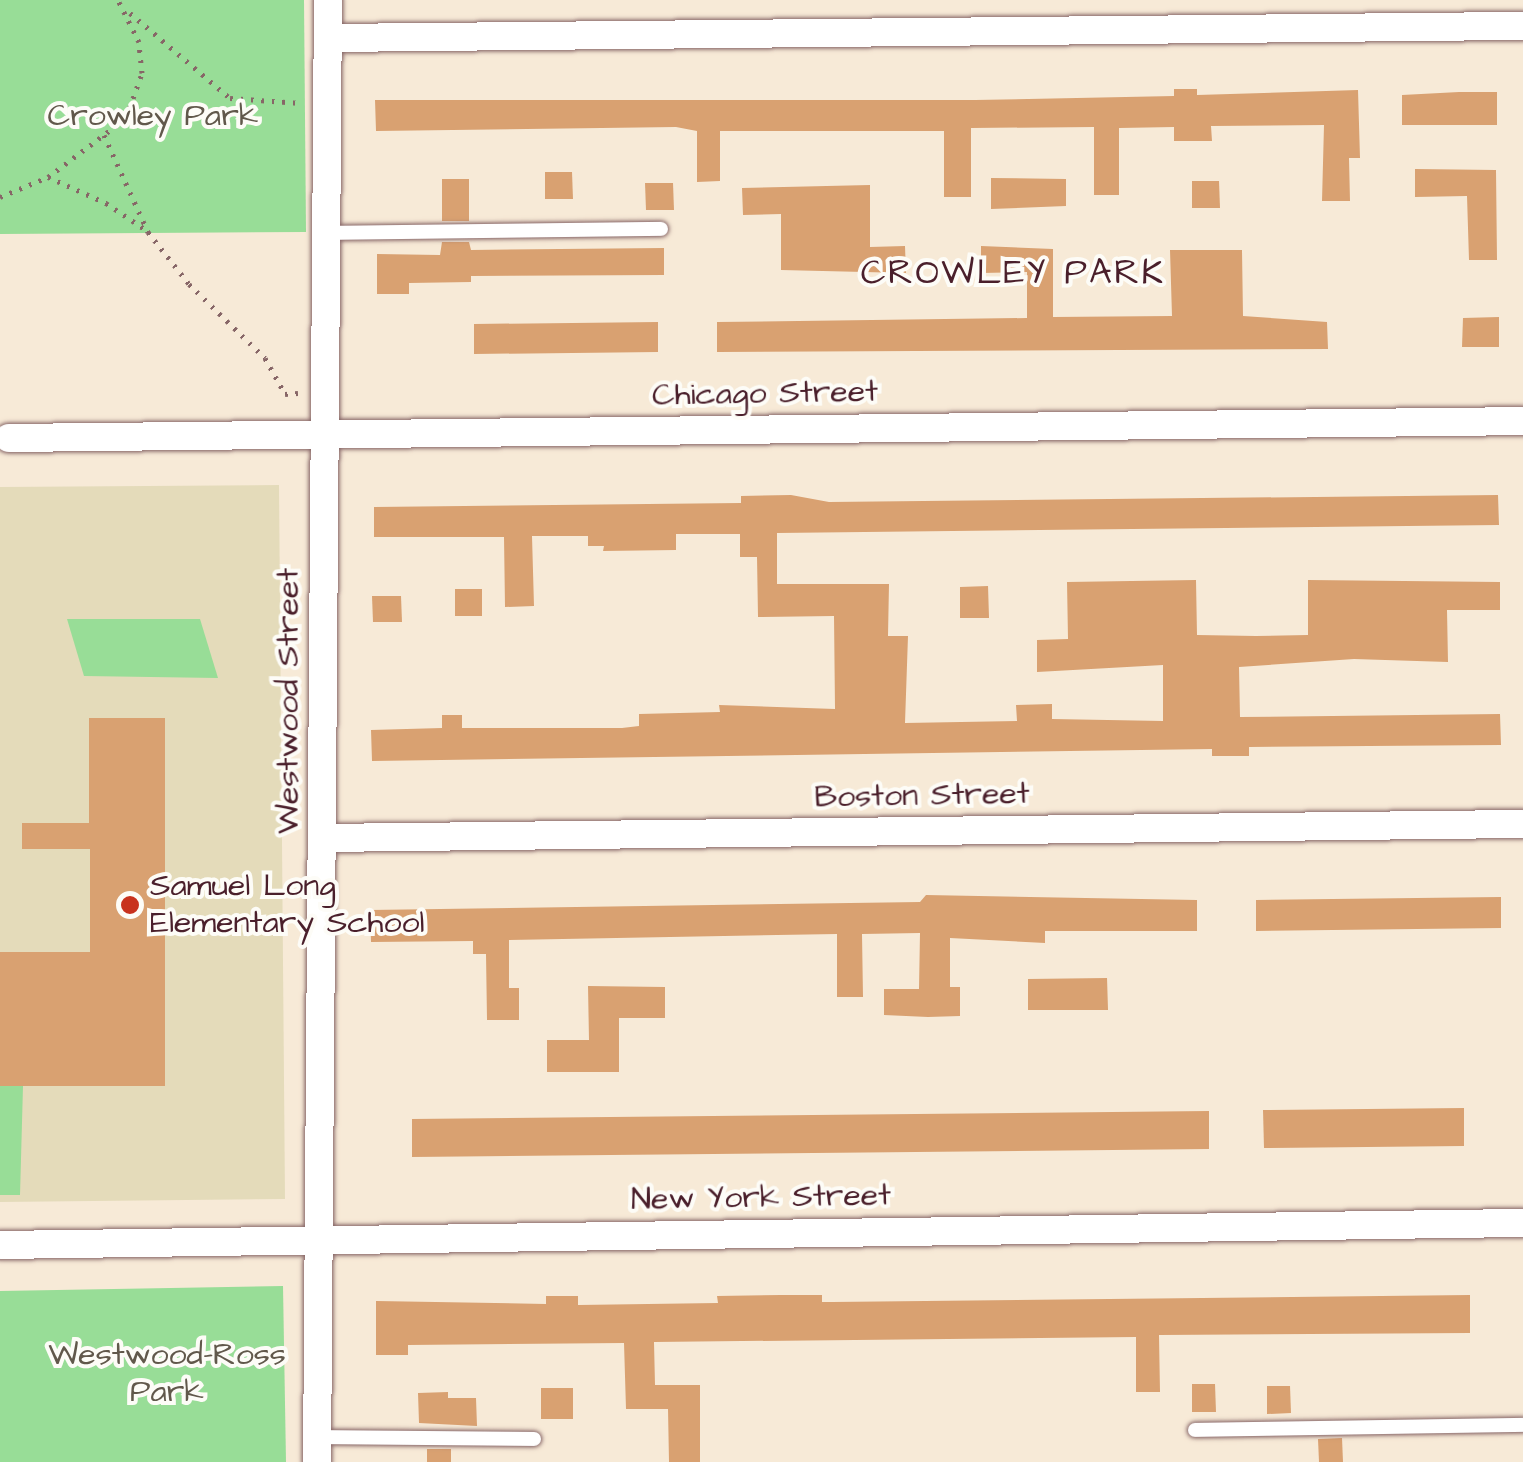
<!DOCTYPE html>
<style>
body{margin:0}
#map{position:relative;width:1523px;height:1462px;overflow:hidden;background:#f7ead7;font-family:"Architects Daughter",sans-serif}
div>[style]{position:absolute}
[style*='--x']{left:calc(var(--x)*1px);top:calc(var(--y)*1px);width:calc(var(--w)*1px);rotate:calc(var(--a)*1deg)}
.built>*{inset:0;background:#e4dbba}
.green>*{inset:0;background:#98dd97}
.building>*{inset:0;background:#d9a171}
.path>*{height:5px;margin-top:-2.5px;transform-origin:0;background:repeating-linear-gradient(90deg,#876667 0 2.5px,transparent 0 10.5px)}
.roads{filter:drop-shadow(0 0 2px #876667) drop-shadow(0 0 2px #876667)}
.lane>*{height:14px;margin:-7px;padding:0 7px;transform-origin:7px;border-radius:7px;background:#fff}
.street>*{height:28px;margin:-14px;padding:0 14px;transform-origin:14px;border-radius:14px;background:#fff}
.dots>*{width:28px;height:28px;translate:-50% -50%;box-sizing:border-box;border:5px solid #fdfcf7;border-radius:50%}
span{translate:-50% -50%;white-space:nowrap;text-align:center;line-height:1.15;-webkit-text-stroke:8px #fdfcf7;paint-order:stroke}
.park-label{font-size:32px;color:#61584b}
.street-label{font-size:32px;color:#4a1f2b}
.poi-label{font-size:32px;color:#4a1f2b}
.left{translate:0 -50%;text-align:left}
.neighbourhood-label{font-size:35px;color:#4a1f2b;letter-spacing:2.5px}
</style>
<div id="map">
<div class="built">
<div style="clip-path:polygon(279px 485px,285px 1199px,0 1202px,0 487px)"></div>
</div>
<div class="green">
<div style="clip-path:polygon(0 0,304px 0,306px 232px,0 234px)"></div>
<div style="clip-path:polygon(67px 619px,200px 619px,218px 678px,84px 676px)"></div>
<div style="clip-path:polygon(0 1086px,23px 1086px,20px 1195px,0 1195px)"></div>
<div style="clip-path:polygon(283px 1286px,286px 1462px,0 1462px,0 1291px)"></div>
</div>
<div class="building">
<div style="clip-path:polygon(1174px 89px,1197px 89px,1197px 95px,1358px 90px,1360px 158px,1349px 158px,1350px 201px,1322px 201px,1324px 125px,1211px 126px,1212px 141px,1174px 141px,1174px 127px,1119px 128px,1119px 195px,1094px 195px,1094px 127px,971px 128px,971px 197px,944px 197px,944px 131px,720px 131px,720px 181px,697px 182px,697px 131px,676px 127px,376px 131px,375px 100px,975px 100px,1174px 96px)"></div>
<div style="clip-path:polygon(1459px 92px,1497px 92px,1497px 125px,1402px 125px,1402px 95px)"></div>
<div style="clip-path:polygon(1415px 169px,1496px 170px,1497px 260px,1469px 260px,1467px 196px,1415px 197px)"></div>
<div style="clip-path:polygon(545px 172px,572px 172px,573px 199px,545px 199px)"></div>
<div style="clip-path:polygon(991px 178px,1066px 179px,1066px 206px,991px 209px)"></div>
<div style="clip-path:polygon(442px 179px,469px 179px,469px 221px,442px 221px)"></div>
<div style="clip-path:polygon(1192px 181px,1219px 181px,1220px 208px,1192px 208px)"></div>
<div style="clip-path:polygon(645px 183px,673px 183px,674px 210px,646px 210px)"></div>
<div style="clip-path:polygon(870px 185px,870px 247px,905px 246px,906px 273px,781px 270px,781px 214px,743px 215px,742px 188px)"></div>
<div style="clip-path:polygon(442px 242px,469px 242px,471px 250px,664px 248px,664px 275px,471px 276px,471px 282px,409px 283px,409px 294px,377px 294px,377px 254px,440px 255px)"></div>
<div style="clip-path:polygon(981px 246px,1053px 249px,1053px 317px,1172px 316px,1170px 250px,1242px 250px,1243px 316px,1327px 322px,1328px 349px,717px 352px,717px 322px,1027px 318px,1027px 272px,981px 273px)"></div>
<div style="clip-path:polygon(1499px 317px,1499px 347px,1462px 347px,1463px 318px)"></div>
<div style="clip-path:polygon(658px 322px,658px 352px,474px 354px,474px 324px)"></div>
<div style="clip-path:polygon(791px 495px,829px 502px,1498px 495px,1499px 525px,777px 533px,777px 584px,889px 584px,888px 636px,908px 636px,905px 723px,1017px 721px,1016px 705px,1052px 704px,1052px 719px,1163px 721px,1163px 665px,1037px 672px,1037px 640px,1068px 639px,1067px 582px,1196px 580px,1197px 635px,1256px 636px,1308px 635px,1308px 580px,1500px 582px,1500px 610px,1447px 610px,1448px 662px,1354px 659px,1239px 667px,1240px 717px,1500px 714px,1501px 745px,1249px 747px,1249px 756px,1212px 756px,1212px 749px,372px 761px,371px 730px,442px 728px,442px 715px,462px 715px,462px 728px,622px 728px,639px 726px,639px 714px,720px 712px,719px 705px,835px 709px,834px 616px,758px 617px,757px 557px,740px 557px,740px 534px,676px 534px,676px 550px,603px 551px,604px 546px,588px 546px,588px 536px,532px 536px,534px 606px,505px 607px,504px 537px,374px 537px,374px 507px,741px 503px,741px 496px)"></div>
<div style="clip-path:polygon(988px 586px,989px 618px,960px 618px,960px 587px)"></div>
<div style="clip-path:polygon(455px 589px,482px 589px,482px 616px,455px 616px)"></div>
<div style="clip-path:polygon(372px 596px,401px 596px,402px 622px,373px 622px)"></div>
<div style="clip-path:polygon(89px 718px,165px 718px,165px 1086px,0 1086px,0 952px,90px 952px,90px 849px,22px 849px,22px 823px,89px 823px)"></div>
<div style="clip-path:polygon(926px 895px,1197px 900px,1197px 931px,1045px 931px,1045px 943px,950px 938px,950px 987px,960px 987px,960px 1016px,928px 1017px,884px 1015px,884px 989px,919px 989px,920px 933px,862px 934px,863px 997px,837px 997px,837px 934px,509px 940px,509px 988px,519px 988px,519px 1020px,487px 1020px,486px 954px,473px 954px,473px 941px,371px 942px,370px 910px,920px 902px)"></div>
<div style="clip-path:polygon(1501px 897px,1501px 928px,1256px 931px,1256px 900px)"></div>
<div style="clip-path:polygon(1107px 978px,1108px 1010px,1028px 1010px,1028px 979px)"></div>
<div style="clip-path:polygon(588px 986px,665px 987px,665px 1018px,619px 1018px,619px 1072px,547px 1072px,547px 1040px,589px 1040px)"></div>
<div style="clip-path:polygon(1464px 1108px,1464px 1146px,1264px 1148px,1263px 1110px)"></div>
<div style="clip-path:polygon(1209px 1111px,1209px 1149px,412px 1157px,412px 1119px)"></div>
<div style="clip-path:polygon(781px 1295px,822px 1295px,822px 1302px,832px 1302px,1470px 1295px,1470px 1333px,1159px 1335px,1160px 1392px,1136px 1392px,1136px 1337px,654px 1342px,655px 1385px,700px 1385px,700px 1462px,669px 1462px,668px 1409px,626px 1409px,624px 1343px,408px 1345px,408px 1355px,376px 1355px,376px 1301px,546px 1304px,546px 1296px,578px 1296px,578px 1305px,718px 1303px,717px 1296px)"></div>
<div style="clip-path:polygon(1192px 1384px,1215px 1384px,1216px 1412px,1192px 1412px)"></div>
<div style="clip-path:polygon(1267px 1386px,1290px 1386px,1291px 1413px,1267px 1414px)"></div>
<div style="clip-path:polygon(541px 1388px,573px 1388px,573px 1419px,541px 1419px)"></div>
<div style="clip-path:polygon(448px 1392px,448px 1398px,476px 1398px,477px 1426px,419px 1423px,418px 1393px)"></div>
<div style="clip-path:polygon(1342px 1438px,1343px 1462px,1319px 1462px,1318px 1439px)"></div>
<div style="clip-path:polygon(427px 1449px,451px 1449px,451px 1462px,427px 1462px)"></div>
</div>
<div class="path">
<div style="--x:130;--y:13;--w:131;--a:40.4"></div>
<div style="--x:230;--y:98;--w:71;--a:4"></div>
<div style="--x:104;--y:135;--w:107;--a:65.6"></div>
<div style="--x:148;--y:232;--w:66;--a:51.7"></div>
<div style="--x:189;--y:284;--w:106;--a:44.2"></div>
<div style="--x:265;--y:358;--w:41;--a:60.9"></div>
<div style="--x:285;--y:394;--w:13;--a:-4"></div>
<div style="--x:48;--y:177;--w:64;--a:24.1"></div>
<div style="--x:106;--y:203;--w:48;--a:34"></div>
<div style="--x:0;--y:197;--w:52;--a:-22.6"></div>
<div style="--x:48;--y:177;--w:98;--a:-37.1"></div>
<div style="--x:126;--y:118;--w:48;--a:-70.4"></div>
<div style="--x:142;--y:73;--w:31;--a:-96"></div>
<div style="--x:139;--y:42;--w:47;--a:-116.6"></div>
</div>
<div class="roads">
<div class="lane">
<div style="--x:327;--y:233;--w:334;--a:-0.7"></div>
<div style="--x:1195;--y:1430;--w:328;--a:-0.9"></div>
<div style="--x:317;--y:1437;--w:217;--a:0.5"></div>
</div>
<div class="street">
<div style="--x:329;--y:38;--w:1194;--a:-0.58"></div>
<div style="--x:9;--y:438;--w:1514;--a:-0.64"></div>
<div style="--x:322;--y:838;--w:1201;--a:-0.67"></div>
<div style="--x:0;--y:1245;--w:1523;--a:-0.83"></div>
<div style="--x:317;--y:1462;--w:1462;--a:-89.57"></div>
</div>
</div>
<div class="dots">
<div style="left:130px;top:905px;background:#c8321e"></div>
</div>
<div class="park-label">
<span style="left:153px;top:116px">Crowley Park</span>
<span style="left:167px;top:1374px">Westwood-Ross<br>Park</span>
</div>
<div class="street-label">
<span style="left:765px;top:394px;rotate:-1deg">Chicago Street</span>
<span style="left:289px;top:701px;rotate:-90deg">Westwood Street</span>
<span style="left:922px;top:796px;rotate:-1deg">Boston Street</span>
<span style="left:761px;top:1198px;rotate:-1deg">New York Street</span>
</div>
<div class="poi-label">
<span class="left" style="left:150px;top:905px">Samuel Long<br>Elementary School</span>
</div>
<div class="neighbourhood-label">
<span style="left:1013px;top:273px">CROWLEY PARK</span>
</div>
</div>
